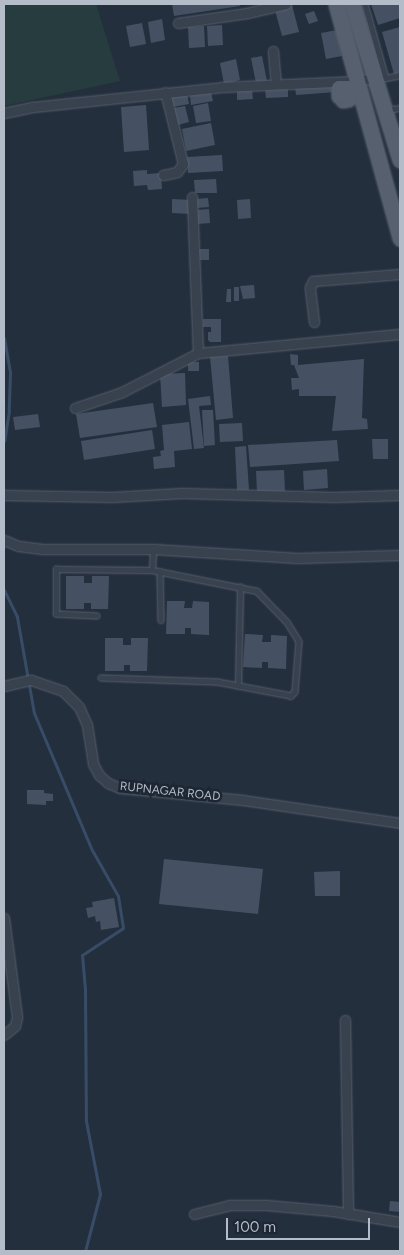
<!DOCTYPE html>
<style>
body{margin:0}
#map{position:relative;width:404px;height:1255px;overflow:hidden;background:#242f3e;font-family:Figtree,sans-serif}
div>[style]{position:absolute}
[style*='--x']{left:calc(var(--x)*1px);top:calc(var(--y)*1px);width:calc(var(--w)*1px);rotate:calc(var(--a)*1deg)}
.green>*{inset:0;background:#263c3f}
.stream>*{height:3px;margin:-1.5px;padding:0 1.5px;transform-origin:1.5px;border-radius:1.5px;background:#394c67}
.building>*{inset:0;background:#455162}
.roads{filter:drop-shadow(0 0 1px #565f6c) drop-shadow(0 0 1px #565f6c)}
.service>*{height:4.5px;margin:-2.25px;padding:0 2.25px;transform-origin:2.25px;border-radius:2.25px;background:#38414e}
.minor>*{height:9px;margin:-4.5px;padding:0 4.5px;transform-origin:4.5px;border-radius:4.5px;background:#38414e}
.primary>*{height:15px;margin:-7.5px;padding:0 7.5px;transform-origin:7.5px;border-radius:7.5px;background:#56606e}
span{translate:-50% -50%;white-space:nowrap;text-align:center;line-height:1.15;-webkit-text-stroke:5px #1d2633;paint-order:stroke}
.street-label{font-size:12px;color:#b4bcc9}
.frame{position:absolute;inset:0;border:5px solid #b4bcc9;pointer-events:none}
.scale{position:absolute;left:226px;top:1218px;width:144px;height:22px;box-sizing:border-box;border:2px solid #b4bcc9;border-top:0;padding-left:6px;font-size:15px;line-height:18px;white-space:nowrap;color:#b4bcc9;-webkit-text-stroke:4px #1d2633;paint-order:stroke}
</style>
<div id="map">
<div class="green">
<div style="clip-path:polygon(4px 4px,96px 4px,120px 81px,4px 106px)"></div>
</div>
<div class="stream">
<div style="--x:4;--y:338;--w:36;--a:80"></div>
<div style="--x:10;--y:373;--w:38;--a:92"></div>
<div style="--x:9;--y:411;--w:30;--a:99"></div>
<div style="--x:4;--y:590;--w:30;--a:64"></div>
<div style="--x:17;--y:617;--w:97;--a:80"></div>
<div style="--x:34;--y:713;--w:149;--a:67.1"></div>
<div style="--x:92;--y:850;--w:53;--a:60.5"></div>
<div style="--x:118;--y:896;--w:32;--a:81"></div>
<div style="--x:123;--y:928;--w:49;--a:146.6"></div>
<div style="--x:82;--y:955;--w:34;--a:85"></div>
<div style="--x:85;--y:989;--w:132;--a:89.6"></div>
<div style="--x:86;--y:1121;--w:74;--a:79.1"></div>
<div style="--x:100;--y:1194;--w:59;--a:104.7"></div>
</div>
<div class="building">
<div style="clip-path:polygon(172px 4px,239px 4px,240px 6px,174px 16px)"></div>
<div style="clip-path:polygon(371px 4px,400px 4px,400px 18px,378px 25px)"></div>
<div style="clip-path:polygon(292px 5px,299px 32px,282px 36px,275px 10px)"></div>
<div style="clip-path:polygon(314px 11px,318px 21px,309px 24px,305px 14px)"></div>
<div style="clip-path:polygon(162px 19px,165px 40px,151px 43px,148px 22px)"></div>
<div style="clip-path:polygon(142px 23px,146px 44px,130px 47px,126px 26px)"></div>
<div style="clip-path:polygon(222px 25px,223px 45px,208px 46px,207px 26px)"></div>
<div style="clip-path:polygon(204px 26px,205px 47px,189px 48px,188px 27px)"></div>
<div style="clip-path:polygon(400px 27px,400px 72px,394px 74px,382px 32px)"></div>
<div style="clip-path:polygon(337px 30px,342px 56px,326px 59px,321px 33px)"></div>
<div style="clip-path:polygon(262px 56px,267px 81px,256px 83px,251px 58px)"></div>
<div style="clip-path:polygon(236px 59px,240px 80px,224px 84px,220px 63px)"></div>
<div style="clip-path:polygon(336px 83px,336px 92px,296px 95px,295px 86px)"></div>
<div style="clip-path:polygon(288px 88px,288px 97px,266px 98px,265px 89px)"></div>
<div style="clip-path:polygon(252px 90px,253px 99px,237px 100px,237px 91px)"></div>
<div style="clip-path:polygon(211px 92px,213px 101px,191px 105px,190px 95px)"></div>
<div style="clip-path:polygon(187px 93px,189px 104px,173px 107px,171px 95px)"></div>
<div style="clip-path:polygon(208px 103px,211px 121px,196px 123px,193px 106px)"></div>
<div style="clip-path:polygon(146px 105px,149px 150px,124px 152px,121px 107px)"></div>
<div style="clip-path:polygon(185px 106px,189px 122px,178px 125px,174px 108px)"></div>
<div style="clip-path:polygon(211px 123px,215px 145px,186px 151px,182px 129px)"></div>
<div style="clip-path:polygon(222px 155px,223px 171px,188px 173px,187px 157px)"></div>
<div style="clip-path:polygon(147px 170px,147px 174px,161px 173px,162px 189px,148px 190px,147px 185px,134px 186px,133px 171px)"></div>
<div style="clip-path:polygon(216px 179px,217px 193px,195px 193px,194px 180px)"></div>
<div style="clip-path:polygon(208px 198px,209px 207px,197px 208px,196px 199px)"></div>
<div style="clip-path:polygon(172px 199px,191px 200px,191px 214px,172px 213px)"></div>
<div style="clip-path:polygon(250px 199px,251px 218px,238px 219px,237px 200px)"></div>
<div style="clip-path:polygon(209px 209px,210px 223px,197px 224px,196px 210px)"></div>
<div style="clip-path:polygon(199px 249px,209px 249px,209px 260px,200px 260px)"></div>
<div style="clip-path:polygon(254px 285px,255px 298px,243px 299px,240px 286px)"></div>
<div style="clip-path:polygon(234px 287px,239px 287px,239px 301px,234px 301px)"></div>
<div style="clip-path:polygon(227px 289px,231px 289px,231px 302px,226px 302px)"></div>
<div style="clip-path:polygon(203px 319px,221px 319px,221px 342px,210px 342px,208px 340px,208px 332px,211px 332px,211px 327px,203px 327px)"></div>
<div style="clip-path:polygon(290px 354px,298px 355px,298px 365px,364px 359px,362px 418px,367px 419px,368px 429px,332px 431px,336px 396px,299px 396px,299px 389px,292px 390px,291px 378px,299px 378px,294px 365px,291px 365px)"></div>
<div style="clip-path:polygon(228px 356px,233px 418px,216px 420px,210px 357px)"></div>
<div style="clip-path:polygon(188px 362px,199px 362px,199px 371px,188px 371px)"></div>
<div style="clip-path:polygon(185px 373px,186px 405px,162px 407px,160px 374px)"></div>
<div style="clip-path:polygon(210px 396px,211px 405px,199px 406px,204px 448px,194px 449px,188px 399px)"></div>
<div style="clip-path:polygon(153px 403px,157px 427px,80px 438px,76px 414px)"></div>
<div style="clip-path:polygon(202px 410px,213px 410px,215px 445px,204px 446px)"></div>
<div style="clip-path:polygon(38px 414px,40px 427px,15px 430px,13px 417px)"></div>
<div style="clip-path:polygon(189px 422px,192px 449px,174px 451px,175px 467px,154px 469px,153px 457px,161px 456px,160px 451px,164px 450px,162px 425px)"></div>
<div style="clip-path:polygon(242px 423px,243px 441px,220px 442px,219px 424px)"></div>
<div style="clip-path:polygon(152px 430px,155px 449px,84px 460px,81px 441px)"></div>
<div style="clip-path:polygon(372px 439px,388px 439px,388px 459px,373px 459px)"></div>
<div style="clip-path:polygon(337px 440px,339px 461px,250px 467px,248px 445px)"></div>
<div style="clip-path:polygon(246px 446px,249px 490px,237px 490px,235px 447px)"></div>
<div style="clip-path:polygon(327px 469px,328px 488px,304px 490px,303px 471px)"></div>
<div style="clip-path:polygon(284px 470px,285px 491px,257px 492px,256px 471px)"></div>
<div style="clip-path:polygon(66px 576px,84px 576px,84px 583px,92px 583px,92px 576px,109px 576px,108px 609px,91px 609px,91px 603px,84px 603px,84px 609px,66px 609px)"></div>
<div style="clip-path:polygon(167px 601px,185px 601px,184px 608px,192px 608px,193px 601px,209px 602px,209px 635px,191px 634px,191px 628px,185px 628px,185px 634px,166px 634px)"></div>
<div style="clip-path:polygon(245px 634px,263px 635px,262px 642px,271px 642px,271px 635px,287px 636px,286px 669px,268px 668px,268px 662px,262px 662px,262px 668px,243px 667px)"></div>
<div style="clip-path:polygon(105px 638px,123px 638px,123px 645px,131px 645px,131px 638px,148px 638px,147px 671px,130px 671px,130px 665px,124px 665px,124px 671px,105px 671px)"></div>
<div style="clip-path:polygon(27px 790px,44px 790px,44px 793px,53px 794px,53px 801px,46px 801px,46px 805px,27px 804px)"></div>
<div style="clip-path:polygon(164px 859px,263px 869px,258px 914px,159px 904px)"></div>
<div style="clip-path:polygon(340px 871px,340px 896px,315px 896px,314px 872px)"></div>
<div style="clip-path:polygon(114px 898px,119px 927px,101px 930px,100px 921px,96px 922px,95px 916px,88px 918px,86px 908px,93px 907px,92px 902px)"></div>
<div style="clip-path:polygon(390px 1201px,400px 1202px,400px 1212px,389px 1211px)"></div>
</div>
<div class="roads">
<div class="service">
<div style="--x:365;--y:4;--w:77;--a:74.2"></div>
<div style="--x:386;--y:78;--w:14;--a:-12"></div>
<div style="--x:387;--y:110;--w:13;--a:-9"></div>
<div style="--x:152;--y:570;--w:21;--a:-87"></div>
<div style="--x:160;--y:571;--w:49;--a:88.8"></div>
<div style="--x:97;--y:616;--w:41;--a:-177.2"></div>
<div style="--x:56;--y:614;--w:45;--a:-90"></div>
<div style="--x:56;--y:569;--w:96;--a:0.6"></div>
<div style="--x:152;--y:570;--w:107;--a:11.3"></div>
<div style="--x:257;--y:591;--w:43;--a:45.9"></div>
<div style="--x:287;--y:622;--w:22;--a:58"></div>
<div style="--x:299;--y:641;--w:51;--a:94.5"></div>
<div style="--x:295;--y:692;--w:6;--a:135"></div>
<div style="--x:291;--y:696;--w:75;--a:-169.3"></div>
<div style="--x:217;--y:682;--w:116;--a:-178"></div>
<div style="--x:238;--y:686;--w:99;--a:-88.8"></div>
</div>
<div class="minor">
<div style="--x:178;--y:23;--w:70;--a:-8.2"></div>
<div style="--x:247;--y:13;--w:40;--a:-13"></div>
<div style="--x:273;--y:51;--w:33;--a:85"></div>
<div style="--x:4;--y:113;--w:30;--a:-12"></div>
<div style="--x:33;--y:107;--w:190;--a:-6"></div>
<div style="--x:222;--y:87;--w:134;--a:-2.6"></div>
<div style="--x:356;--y:81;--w:20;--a:-9"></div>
<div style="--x:163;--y:175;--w:14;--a:-12"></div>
<div style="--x:177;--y:172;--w:10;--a:-53"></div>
<div style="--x:183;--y:164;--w:74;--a:-104"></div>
<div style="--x:192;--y:197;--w:156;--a:87.8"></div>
<div style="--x:314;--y:322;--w:35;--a:-97"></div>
<div style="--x:310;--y:287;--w:7;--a:-63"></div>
<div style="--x:313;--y:281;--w:87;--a:-4.6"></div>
<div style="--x:75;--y:408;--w:50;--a:-18.8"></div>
<div style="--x:122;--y:392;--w:85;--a:-27.2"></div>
<div style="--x:198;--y:353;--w:203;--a:-5.4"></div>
<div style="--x:4;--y:495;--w:108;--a:1.1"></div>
<div style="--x:112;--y:497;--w:70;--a:-3.3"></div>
<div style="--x:182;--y:493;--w:152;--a:1.5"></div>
<div style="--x:334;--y:497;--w:66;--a:-1.7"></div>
<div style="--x:4;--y:540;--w:15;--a:23"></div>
<div style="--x:18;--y:546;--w:25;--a:7"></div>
<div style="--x:43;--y:549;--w:110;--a:0"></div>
<div style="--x:153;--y:549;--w:145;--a:3.6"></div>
<div style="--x:298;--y:558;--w:102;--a:-1.7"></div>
<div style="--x:4;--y:686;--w:28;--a:-13"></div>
<div style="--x:31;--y:680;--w:34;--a:19"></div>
<div style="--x:63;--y:691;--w:23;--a:45"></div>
<div style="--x:79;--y:707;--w:20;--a:66"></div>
<div style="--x:87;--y:725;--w:39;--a:81"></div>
<div style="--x:93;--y:764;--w:13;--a:61"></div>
<div style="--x:99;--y:775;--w:12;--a:42"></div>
<div style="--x:108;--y:783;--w:13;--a:23"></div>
<div style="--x:120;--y:788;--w:124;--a:5.6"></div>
<div style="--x:243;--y:800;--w:159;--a:8.3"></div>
<div style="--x:4;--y:918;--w:100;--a:82.5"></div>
<div style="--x:17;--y:1017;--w:9;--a:103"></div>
<div style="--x:15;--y:1026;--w:14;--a:141"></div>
<div style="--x:345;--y:1020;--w:194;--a:89.1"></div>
<div style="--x:194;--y:1214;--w:36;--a:-14"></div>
<div style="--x:229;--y:1205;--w:37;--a:0"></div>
<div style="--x:266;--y:1205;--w:67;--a:5.1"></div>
<div style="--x:333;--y:1211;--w:68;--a:9.3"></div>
</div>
<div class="primary">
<div style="--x:336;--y:4;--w:243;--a:74.7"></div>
<div style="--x:352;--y:4;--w:163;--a:72.9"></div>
<div style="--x:339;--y:88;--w:11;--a:0"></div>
<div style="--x:350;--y:88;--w:11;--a:100"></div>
<div style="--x:348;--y:99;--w:5;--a:169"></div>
<div style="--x:343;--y:100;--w:4;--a:-90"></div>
<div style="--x:343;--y:96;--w:4;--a:180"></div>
<div style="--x:339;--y:96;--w:8;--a:-90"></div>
</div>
</div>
<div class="street-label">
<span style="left:170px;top:792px;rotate:6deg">RUPNAGAR ROAD</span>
</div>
<div class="frame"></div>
<div class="scale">100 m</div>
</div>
